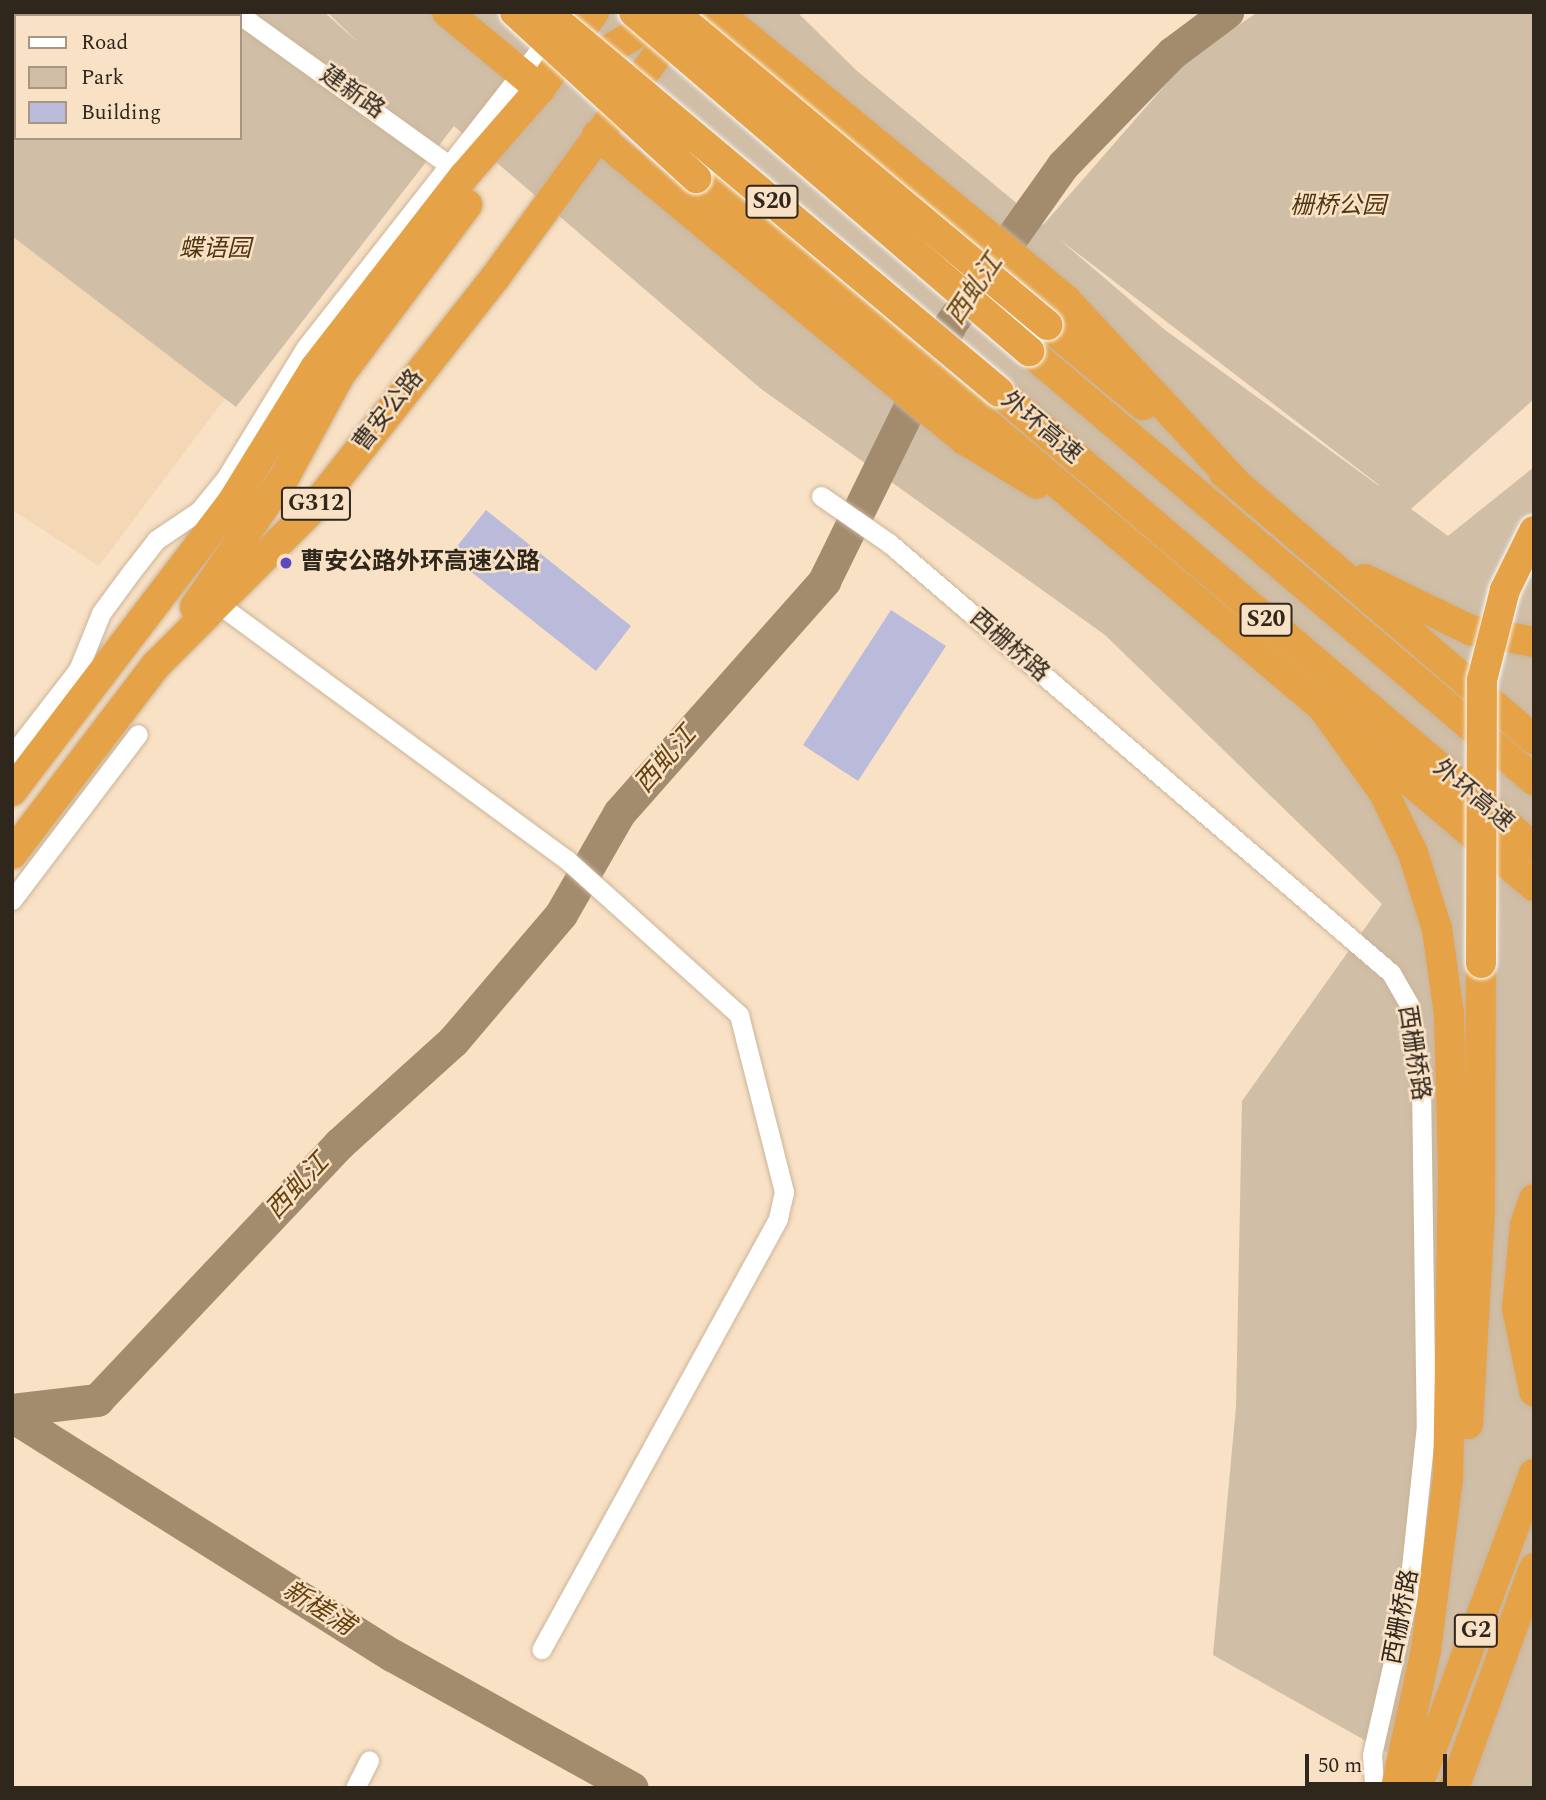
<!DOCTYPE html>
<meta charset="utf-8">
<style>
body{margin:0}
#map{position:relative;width:1546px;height:1800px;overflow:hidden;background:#f9e1c5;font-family:Spectral,"Noto Sans SC",serif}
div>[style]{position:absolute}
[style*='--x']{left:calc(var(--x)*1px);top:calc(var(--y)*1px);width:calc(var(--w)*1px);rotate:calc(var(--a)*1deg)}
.built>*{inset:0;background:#f4d7b5}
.green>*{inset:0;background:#d0bea7}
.river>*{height:33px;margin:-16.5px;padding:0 16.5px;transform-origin:16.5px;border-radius:16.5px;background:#a38b6e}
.building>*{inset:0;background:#babadb}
.roads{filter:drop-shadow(0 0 2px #cbb498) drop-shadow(0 0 2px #cbb498)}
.minor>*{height:19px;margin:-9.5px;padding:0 9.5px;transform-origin:9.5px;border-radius:9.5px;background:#fff}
.highway>*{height:30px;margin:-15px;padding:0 15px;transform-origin:15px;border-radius:15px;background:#e5a247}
.bridges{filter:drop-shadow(0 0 2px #fff) drop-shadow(0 0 2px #fff)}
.highway-bridge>*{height:30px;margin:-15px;padding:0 15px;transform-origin:15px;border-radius:15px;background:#e5a247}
.dots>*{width:19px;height:19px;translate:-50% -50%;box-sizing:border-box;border:4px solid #f9e1c5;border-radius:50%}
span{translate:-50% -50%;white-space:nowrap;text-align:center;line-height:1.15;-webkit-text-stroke:5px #f9e1c5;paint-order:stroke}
.shield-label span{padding:2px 5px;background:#f9e1c5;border:2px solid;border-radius:5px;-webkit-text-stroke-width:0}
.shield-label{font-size:23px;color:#2f261c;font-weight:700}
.street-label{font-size:24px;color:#2f261c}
.park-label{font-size:24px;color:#503510;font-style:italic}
.poi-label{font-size:24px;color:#2f261c;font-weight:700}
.left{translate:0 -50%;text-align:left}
.water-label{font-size:26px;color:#65420f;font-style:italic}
.frame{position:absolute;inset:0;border:14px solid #2f261c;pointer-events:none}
.legend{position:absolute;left:14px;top:14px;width:228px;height:126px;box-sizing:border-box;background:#f9e1c5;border:2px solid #a89681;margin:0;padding:9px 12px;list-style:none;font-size:21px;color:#2f261c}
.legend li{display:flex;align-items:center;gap:14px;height:35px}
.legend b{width:35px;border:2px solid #a89681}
.scale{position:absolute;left:1305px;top:1754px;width:142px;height:32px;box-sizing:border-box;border:4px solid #2f261c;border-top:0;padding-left:9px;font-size:21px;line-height:24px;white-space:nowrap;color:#2f261c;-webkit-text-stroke:5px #f9e1c5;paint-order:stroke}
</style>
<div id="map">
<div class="built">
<div style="clip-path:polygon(240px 138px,423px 155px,217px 409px,99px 566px,12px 510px,12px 222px)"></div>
</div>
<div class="green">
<div style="clip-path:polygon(evenodd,12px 12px,324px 12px,360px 44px,327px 12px,797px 12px,857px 71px,1043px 225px,1188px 59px,1258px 12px,1534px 12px,1534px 399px,1411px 509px,1448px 536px,1534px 467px,1534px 1788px,1450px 1788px,1213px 1655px,1236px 1407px,1242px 1101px,1382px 904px,1105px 635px,760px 388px,454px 126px,236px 407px,12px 236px,12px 12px,16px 16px,240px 16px,240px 138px,16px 138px,16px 16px,12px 12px,1059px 239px,1379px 485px,1379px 486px,1165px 330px,1059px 239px)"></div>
</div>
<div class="river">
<div style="--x:12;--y:1410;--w:86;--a:-6.7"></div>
<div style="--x:97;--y:1400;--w:352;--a:-46.6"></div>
<div style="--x:339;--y:1144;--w:154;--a:-42.1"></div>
<div style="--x:453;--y:1041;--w:167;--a:-49.6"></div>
<div style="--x:561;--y:914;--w:116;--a:-60.1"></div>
<div style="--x:619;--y:813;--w:310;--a:-48.5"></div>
<div style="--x:824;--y:581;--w:288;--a:-63.8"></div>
<div style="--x:951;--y:323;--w:194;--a:-54.7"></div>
<div style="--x:1063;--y:165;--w:156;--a:-45.8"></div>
<div style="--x:1172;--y:53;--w:69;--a:-36.7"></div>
<div style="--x:12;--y:1416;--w:449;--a:32.2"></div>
<div style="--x:392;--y:1655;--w:274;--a:29"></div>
</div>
<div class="building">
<div style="clip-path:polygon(486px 510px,631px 626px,596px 671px,450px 555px)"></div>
<div style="clip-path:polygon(891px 610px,946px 646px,858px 781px,803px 745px)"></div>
</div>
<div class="roads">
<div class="minor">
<div style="--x:236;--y:12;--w:276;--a:35.7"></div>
<div style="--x:821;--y:496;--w:83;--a:34.7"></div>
<div style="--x:889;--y:543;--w:661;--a:40.58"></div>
<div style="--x:1391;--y:973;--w:38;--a:60"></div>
<div style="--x:1410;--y:1006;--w:79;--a:82"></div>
<div style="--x:1421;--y:1084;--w:341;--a:89.2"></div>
<div style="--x:1426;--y:1425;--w:172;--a:96"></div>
<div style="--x:1408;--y:1596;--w:163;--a:102.8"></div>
<div style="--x:1372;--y:1755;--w:27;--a:86"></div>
<div style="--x:1374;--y:1782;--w:9;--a:41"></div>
<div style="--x:217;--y:603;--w:433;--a:36.3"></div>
<div style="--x:566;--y:859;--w:233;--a:42"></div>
<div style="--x:739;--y:1015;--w:183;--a:75.7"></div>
<div style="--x:784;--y:1192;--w:28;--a:103"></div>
<div style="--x:778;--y:1219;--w:491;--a:118.8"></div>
<div style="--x:12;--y:755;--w:108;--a:-52.2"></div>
<div style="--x:78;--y:670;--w:61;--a:-68"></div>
<div style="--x:101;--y:613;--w:52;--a:-53.6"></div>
<div style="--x:132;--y:571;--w:39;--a:-52"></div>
<div style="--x:156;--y:540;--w:52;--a:-34"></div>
<div style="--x:199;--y:511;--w:43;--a:-50.7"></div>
<div style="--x:226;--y:478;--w:153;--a:-58.6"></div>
<div style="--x:306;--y:347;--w:427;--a:-51.8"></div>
<div style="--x:12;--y:900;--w:208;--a:-52.8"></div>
<div style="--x:355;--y:1788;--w:31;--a:-63"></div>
</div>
<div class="highway">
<div style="--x:447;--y:12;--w:121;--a:39.6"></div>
<div style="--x:717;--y:12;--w:452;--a:39.5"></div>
<div style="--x:1066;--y:300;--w:254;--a:47.1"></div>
<div style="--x:577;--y:68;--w:108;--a:-30.1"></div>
<div style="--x:597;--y:135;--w:478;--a:39.7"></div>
<div style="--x:965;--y:440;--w:84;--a:31.4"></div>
<div style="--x:696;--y:178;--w:1097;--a:40.19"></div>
<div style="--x:1047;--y:325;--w:125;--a:39.8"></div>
<div style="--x:1029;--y:351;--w:663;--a:40.35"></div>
<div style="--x:999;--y:392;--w:703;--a:40.44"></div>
<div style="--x:1224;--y:473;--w:409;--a:40.7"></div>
<div style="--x:1365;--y:579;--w:117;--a:25.9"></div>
<div style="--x:1470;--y:630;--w:65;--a:10.6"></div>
<div style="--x:195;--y:607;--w:159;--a:-55.5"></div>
<div style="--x:285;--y:476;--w:114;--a:-61.6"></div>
<div style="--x:339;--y:376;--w:214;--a:-53.2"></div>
<div style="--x:1323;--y:708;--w:105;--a:54.3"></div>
<div style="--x:1384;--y:793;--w:67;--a:64.2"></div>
<div style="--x:1413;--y:853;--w:80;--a:72.5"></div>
<div style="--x:1437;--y:929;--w:86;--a:82"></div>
<div style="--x:1449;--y:1014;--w:156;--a:88.5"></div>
<div style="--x:1453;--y:1170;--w:308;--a:90.9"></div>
<div style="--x:1448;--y:1478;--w:173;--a:97.3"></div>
<div style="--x:1426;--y:1650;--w:141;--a:102.3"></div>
<div style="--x:12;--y:791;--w:361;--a:-52.7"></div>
<div style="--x:231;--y:504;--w:160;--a:-58.3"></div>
<div style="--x:315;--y:368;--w:243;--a:-52.2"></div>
<div style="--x:464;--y:176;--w:116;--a:-48.9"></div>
<div style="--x:540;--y:89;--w:94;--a:-55"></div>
<div style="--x:12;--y:854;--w:238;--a:-52.7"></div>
<div style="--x:156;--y:665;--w:226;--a:-45"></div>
<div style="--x:316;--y:505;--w:288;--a:-51.8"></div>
<div style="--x:494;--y:279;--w:319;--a:-53.9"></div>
<div style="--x:1534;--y:1199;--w:28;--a:109"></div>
<div style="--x:1525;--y:1225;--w:83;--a:95.5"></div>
<div style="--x:1517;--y:1308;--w:85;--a:78.4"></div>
<div style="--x:1468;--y:1424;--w:212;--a:-86.8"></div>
<div style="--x:1480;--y:1212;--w:249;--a:-89.8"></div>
<div style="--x:1417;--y:1788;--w:335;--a:-69.6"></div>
<div style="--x:1454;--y:1788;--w:234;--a:-70"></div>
</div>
</div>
<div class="bridges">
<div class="highway-bridge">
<div style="--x:515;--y:12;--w:246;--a:42.5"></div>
<div style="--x:546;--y:12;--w:591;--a:39.99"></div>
<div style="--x:634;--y:12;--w:521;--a:40.64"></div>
<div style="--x:673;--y:12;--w:488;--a:39.9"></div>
<div style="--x:1481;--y:963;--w:283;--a:-89.8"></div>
<div style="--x:1482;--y:680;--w:93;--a:-75.7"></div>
<div style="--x:1505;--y:590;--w:66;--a:-63.8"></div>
</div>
</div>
<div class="dots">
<div style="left:286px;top:563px;background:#5d4ac3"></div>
</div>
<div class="shield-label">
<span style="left:772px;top:202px">S20</span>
<span style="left:316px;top:504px">G312</span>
<span style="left:1266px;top:620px">S20</span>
<span style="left:1476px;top:1631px">G2</span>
</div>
<div class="street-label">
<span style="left:352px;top:93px;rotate:35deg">建新路</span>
<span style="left:389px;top:411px;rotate:-52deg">曹安公路</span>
<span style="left:1041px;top:428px;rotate:40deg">外环高速</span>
<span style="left:1009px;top:646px;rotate:41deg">西栅桥路</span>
<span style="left:1473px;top:796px;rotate:40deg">外环高速</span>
<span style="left:1413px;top:1053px;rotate:81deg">西栅桥路</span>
<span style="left:1402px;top:1617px;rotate:-79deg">西栅桥路</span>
</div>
<div class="park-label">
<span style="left:1338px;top:207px">栅桥公园</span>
<span style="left:215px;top:250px">蝶语园</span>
</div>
<div class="poi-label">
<span class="left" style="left:300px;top:563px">曹安公路外环高速公路</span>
</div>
<div class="water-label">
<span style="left:975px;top:290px;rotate:-56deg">西虬江</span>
<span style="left:666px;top:760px;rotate:-49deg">西虬江</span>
<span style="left:298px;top:1187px;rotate:-47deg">西虬江</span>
<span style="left:318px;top:1609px;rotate:32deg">新槎浦</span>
</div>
<div class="frame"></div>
<ul class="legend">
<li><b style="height:9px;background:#fff"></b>Road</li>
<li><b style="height:19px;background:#d0bea7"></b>Park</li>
<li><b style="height:19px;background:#babadb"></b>Building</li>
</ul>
<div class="scale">50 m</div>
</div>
